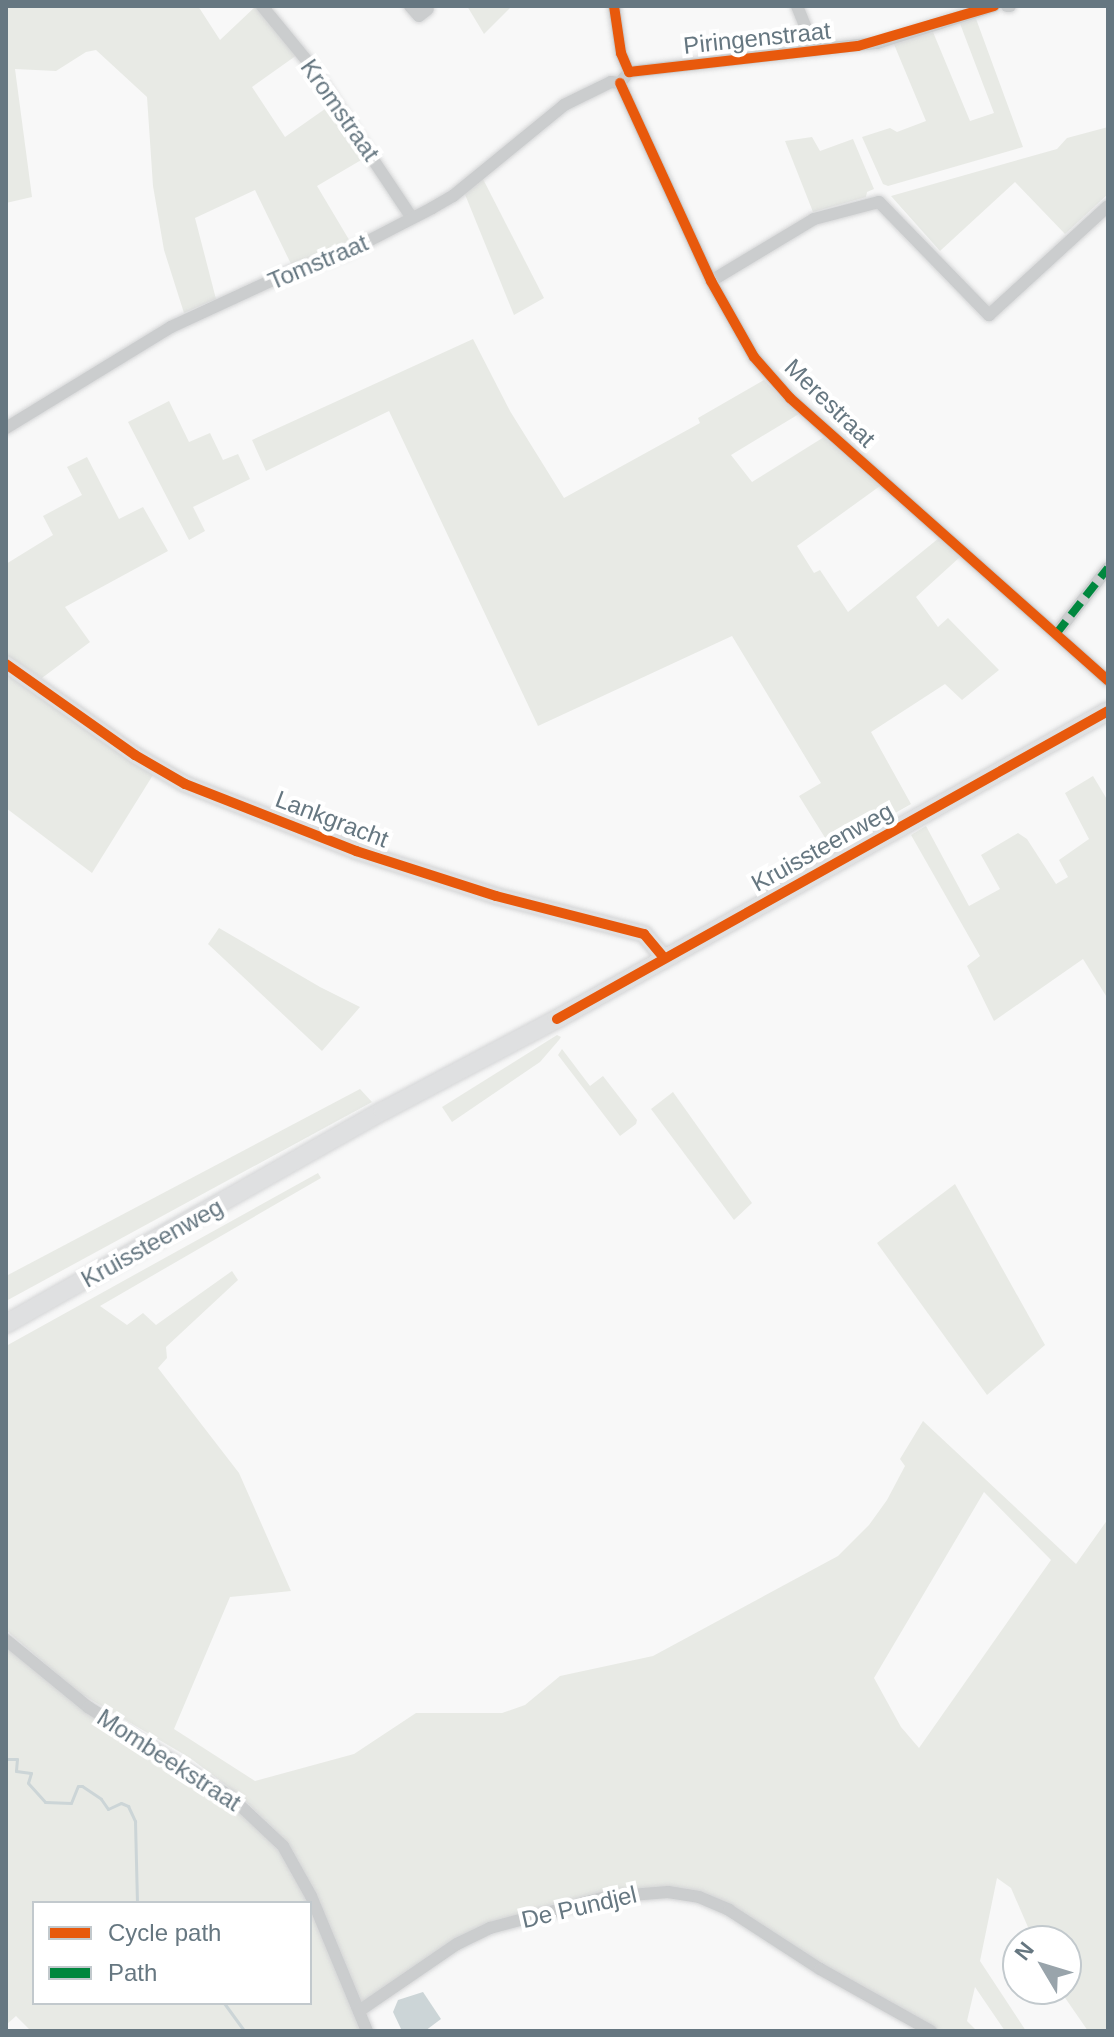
<!DOCTYPE html>
<style>
body{margin:0}
#map{position:relative;width:1114px;height:2037px;overflow:hidden;background:#f8f8f8;font-family:Helvetica,sans-serif}
div>[style]{position:absolute}
[style*='--x']{left:calc(var(--x)*1px);top:calc(var(--y)*1px);width:calc(var(--w)*1px);rotate:calc(var(--a)*1deg)}
.green>*{inset:0;background:#e8eae5}
.water>*{inset:0;background:#ccd5d7}
.stream>*{height:3px;margin:-1.5px;padding:0 1.5px;transform-origin:1.5px;border-radius:1.5px;background:#ccd5d7}
.roads{filter:drop-shadow(0 0 2px #d4d5d6) drop-shadow(0 0 2px #d4d5d6)}
.street>*{height:12px;margin:-6px;padding:0 6px;transform-origin:6px;border-radius:6px;background:#cbcdce}
.secondary>*{height:16px;margin:-8px;padding:0 8px;transform-origin:8px;border-radius:8px;background:#dfe0e1}
.primary>*{height:18px;margin:-9px;padding:0 9px;transform-origin:9px;border-radius:9px;background:#dfe0e1}
.quiet>*{height:8px;margin-top:-4px;transform-origin:0;background:repeating-linear-gradient(90deg,#00873e 0 16px,transparent 0 24px)}
.cycleway>*{height:10px;margin:-5px;padding:0 5px;transform-origin:5px;border-radius:5px;background:#e8590c}
span{translate:-50% -50%;white-space:nowrap;text-align:center;line-height:1.15;-webkit-text-stroke:8px #fff;paint-order:stroke}
.street-label{font-size:24px;color:#667781}
.frame{position:absolute;inset:0;border:8px solid #667781;pointer-events:none}
.legend{position:absolute;left:32px;top:1901px;width:280px;height:104px;box-sizing:border-box;background:#fff;border:2px solid #c2c9cd;margin:0;padding:10px 14px;list-style:none;font-size:24px;color:#667781}
.legend li{display:flex;align-items:center;gap:16px;height:40px}
.legend b{width:40px;border:2px solid #c2c9cd}
.north{position:absolute;left:1002px;top:1925px;width:80px;height:80px;box-sizing:border-box;background:#fff;border:2px solid #c2c9cd;border-radius:50%;rotate:308deg;font-size:22px;font-weight:700;line-height:32px;text-align:center;color:#667781}
.north::after{content:'';display:block;margin:auto;width:28px;height:36px;background:#99a4ab;clip-path:polygon(50% 0,100% 100%,50% 72%,0 100%)}
</style>
<div id="map">
<div class="green">
<div style="clip-path:polygon(6px 6px,198px 6px,220px 40px,256px 6px,297px 55px,252px 87px,285px 137px,332px 104px,368px 156px,317px 186px,351px 243px,292px 266px,255px 190px,195px 218px,216px 299px,184px 313px,164px 250px,153px 186px,147px 97px,96px 50px,86px 52px,56px 71px,15px 69px,32px 197px,6px 203px)"></div>
<div style="clip-path:polygon(467px 6px,512px 6px,484px 34px)"></div>
<div style="clip-path:polygon(975px 16px,1023px 147px,888px 186px,883px 184px,862px 137px,890px 128px,897px 132px,926px 121px,893px 42px,933px 32px,970px 121px,994px 113px,959px 21px)"></div>
<div style="clip-path:polygon(1108px 127px,1108px 194px,1065px 234px,1015px 182px,940px 251px,891px 196px,1057px 149px,1067px 138px)"></div>
<div style="clip-path:polygon(812px 137px,820px 151px,853px 139px,874px 189px,867px 192px,866px 197px,813px 212px,785px 141px)"></div>
<div style="clip-path:polygon(482px 177px,544px 298px,514px 315px,464px 192px)"></div>
<div style="clip-path:polygon(473px 339px,510px 411px,564px 498px,700px 423px,698px 418px,764px 380px,799px 414px,731px 455px,752px 482px,824px 437px,880px 486px,797px 546px,814px 573px,820px 570px,848px 612px,939px 538px,960px 557px,916px 597px,938px 627px,948px 618px,999px 670px,962px 700px,945px 684px,871px 732px,911px 804px,832px 849px,799px 796px,821px 783px,732px 636px,538px 726px,389px 411px,266px 471px,252px 440px)"></div>
<div style="clip-path:polygon(169px 401px,189px 442px,210px 433px,223px 460px,238px 454px,250px 479px,193px 507px,205px 531px,189px 540px,128px 422px)"></div>
<div style="clip-path:polygon(87px 457px,119px 519px,143px 507px,168px 551px,65px 607px,90px 642px,42px 678px,6px 655px,6px 564px,53px 535px,43px 516px,82px 495px,67px 467px)"></div>
<div style="clip-path:polygon(6px 674px,153px 775px,92px 873px,6px 808px)"></div>
<div style="clip-path:polygon(1093px 776px,1108px 801px,1108px 999px,1083px 959px,994px 1021px,967px 966px,980px 956px,911px 835px,926px 826px,969px 906px,1000px 889px,981px 855px,1018px 833px,1027px 839px,1056px 884px,1068px 877px,1059px 860px,1089px 839px,1065px 793px)"></div>
<div style="clip-path:polygon(219px 928px,320px 987px,360px 1007px,322px 1051px,208px 944px)"></div>
<div style="clip-path:polygon(557px 1035px,561px 1037px,559px 1040px,540px 1062px,452px 1122px,442px 1107px)"></div>
<div style="clip-path:polygon(562px 1049px,590px 1086px,603px 1076px,637px 1120px,636px 1124px,620px 1136px,558px 1055px)"></div>
<div style="clip-path:polygon(360px 1089px,372px 1102px,6px 1301px,6px 1276px)"></div>
<div style="clip-path:polygon(673px 1092px,752px 1203px,734px 1220px,651px 1109px)"></div>
<div style="clip-path:polygon(evenodd,318px 1173px,321px 1178px,100px 1306px,127px 1325px,143px 1313px,156px 1325px,232px 1271px,238px 1280px,166px 1347px,167px 1358px,158px 1368px,239px 1473px,291px 1591px,230px 1597px,174px 1729px,255px 1781px,354px 1754px,416px 1713px,502px 1713px,525px 1705px,560px 1676px,653px 1656px,838px 1556px,869px 1525px,887px 1500px,905px 1466px,900px 1459px,923px 1421px,1076px 1564px,1108px 1519px,1108px 2031px,1088px 2031px,1059px 1989px,1066px 1989px,1066px 1941px,1034px 1941px,1011px 1888px,997px 1878px,980px 1961px,1026px 2031px,1005px 2031px,975px 1987px,967px 2021px,977px 2031px,939px 2031px,855px 1985px,708px 1896px,597px 1895px,551px 1905px,508px 1919px,365px 2002px,360px 2002px,297px 1860px,275px 1830px,239px 1795px,190px 1758px,78px 1692px,6px 1630px,6px 1346px,318px 1173px,984px 1492px,1051px 1560px,919px 1748px,901px 1727px,874px 1678px,984px 1492px)"></div>
<div style="clip-path:polygon(955px 1184px,1045px 1345px,987px 1395px,877px 1243px)"></div>
<div style="clip-path:polygon(6px 1645px,91px 1715px,226px 1798px,280px 1852px,308px 1903px,34px 1903px,34px 2003px,310px 2003px,310px 1906px,360px 2031px,31px 2031px,16px 2016px,6px 2025px)"></div>
</div>
<div class="water">
<div style="clip-path:polygon(423px 1992px,441px 2019px,425px 2031px,402px 2031px,393px 2012px,398px 2000px)"></div>
</div>
<div class="stream">
<div style="--x:6;--y:1759;--w:11;--a:0"></div>
<div style="--x:17;--y:1759;--w:12;--a:95"></div>
<div style="--x:16;--y:1771;--w:15;--a:8"></div>
<div style="--x:31;--y:1773;--w:10;--a:107"></div>
<div style="--x:28;--y:1783;--w:25;--a:48"></div>
<div style="--x:45;--y:1802;--w:26;--a:2"></div>
<div style="--x:71;--y:1803;--w:18;--a:-68"></div>
<div style="--x:78;--y:1786;--w:4;--a:0"></div>
<div style="--x:82;--y:1786;--w:23;--a:34"></div>
<div style="--x:101;--y:1799;--w:12;--a:55"></div>
<div style="--x:108;--y:1809;--w:14;--a:-25"></div>
<div style="--x:121;--y:1803;--w:8;--a:23"></div>
<div style="--x:128;--y:1806;--w:17;--a:65"></div>
<div style="--x:135;--y:1821;--w:82;--a:88.6"></div>
<div style="--x:224;--y:2003;--w:34;--a:54"></div>
</div>
<div class="roads">
<div class="street">
<div style="--x:262;--y:6;--w:72;--a:50.6"></div>
<div style="--x:308;--y:62;--w:187;--a:56.3"></div>
<div style="--x:410;--y:6;--w:13;--a:48"></div>
<div style="--x:419;--y:16;--w:11;--a:-38"></div>
<div style="--x:614;--y:6;--w:48;--a:81.5"></div>
<div style="--x:621;--y:53;--w:21;--a:67"></div>
<div style="--x:797;--y:6;--w:48;--a:67.8"></div>
<div style="--x:1007;--y:6;--w:3;--a:0"></div>
<div style="--x:620;--y:83;--w:218;--a:65.3"></div>
<div style="--x:711;--y:281;--w:87;--a:60.5"></div>
<div style="--x:754;--y:357;--w:55;--a:48.7"></div>
<div style="--x:790;--y:398;--w:425;--a:41.6"></div>
<div style="--x:620;--y:83;--w:14;--a:-51"></div>
<div style="--x:629;--y:72;--w:250;--a:-6.7"></div>
<div style="--x:877;--y:43;--w:123;--a:-17.5"></div>
<div style="--x:711;--y:281;--w:120;--a:-31"></div>
<div style="--x:814;--y:219;--w:67;--a:-14.7"></div>
<div style="--x:879;--y:202;--w:158;--a:45.8"></div>
<div style="--x:989;--y:315;--w:161;--a:-42.5"></div>
<div style="--x:6;--y:428;--w:193;--a:-31.5"></div>
<div style="--x:171;--y:327;--w:131;--a:-24.8"></div>
<div style="--x:290;--y:272;--w:58;--a:-19.1"></div>
<div style="--x:345;--y:253;--w:98;--a:-27.3"></div>
<div style="--x:432;--y:208;--w:24;--a:-30"></div>
<div style="--x:453;--y:196;--w:144;--a:-39.3"></div>
<div style="--x:564;--y:105;--w:52;--a:-26.1"></div>
<div style="--x:611;--y:82;--w:9;--a:6"></div>
<div style="--x:1056;--y:634;--w:84;--a:-51.8"></div>
<div style="--x:6;--y:1640;--w:106;--a:39.3"></div>
<div style="--x:88;--y:1707;--w:168;--a:32.1"></div>
<div style="--x:230;--y:1796;--w:73;--a:43.3"></div>
<div style="--x:283;--y:1846;--w:57;--a:60.8"></div>
<div style="--x:311;--y:1896;--w:146;--a:67.5"></div>
<div style="--x:359;--y:2011;--w:119;--a:-34.4"></div>
<div style="--x:457;--y:1944;--w:37;--a:-26"></div>
<div style="--x:490;--y:1928;--w:120;--a:-15"></div>
<div style="--x:606;--y:1897;--w:62;--a:-4.6"></div>
<div style="--x:668;--y:1892;--w:31;--a:9"></div>
<div style="--x:699;--y:1897;--w:33;--a:23"></div>
<div style="--x:729;--y:1910;--w:108;--a:33"></div>
<div style="--x:820;--y:1969;--w:127;--a:29.2"></div>
</div>
<div class="secondary">
<div style="--x:6;--y:664;--w:158;--a:35.2"></div>
<div style="--x:135;--y:755;--w:58;--a:30.1"></div>
<div style="--x:185;--y:784;--w:184;--a:21.4"></div>
<div style="--x:356;--y:851;--w:147;--a:17.8"></div>
<div style="--x:496;--y:896;--w:153;--a:14.4"></div>
<div style="--x:644;--y:934;--w:31;--a:50"></div>
</div>
<div class="primary">
<div style="--x:6;--y:1324;--w:433;--a:-29.5"></div>
<div style="--x:383;--y:1111;--w:197;--a:-27.9"></div>
<div style="--x:557;--y:1019;--w:631;--a:-29.2"></div>
</div>
</div>
<div class="quiet">
<div style="--x:1056;--y:634;--w:84;--a:-51.8"></div>
</div>
<div class="cycleway">
<div style="--x:614;--y:6;--w:48;--a:81.5"></div>
<div style="--x:621;--y:53;--w:21;--a:67"></div>
<div style="--x:629;--y:72;--w:230;--a:-6.5"></div>
<div style="--x:858;--y:46;--w:142;--a:-16.4"></div>
<div style="--x:620;--y:83;--w:218;--a:65.3"></div>
<div style="--x:711;--y:281;--w:87;--a:60.5"></div>
<div style="--x:754;--y:357;--w:55;--a:48.7"></div>
<div style="--x:790;--y:398;--w:425;--a:41.6"></div>
<div style="--x:6;--y:664;--w:158;--a:35.2"></div>
<div style="--x:135;--y:755;--w:58;--a:30.1"></div>
<div style="--x:185;--y:784;--w:184;--a:21.4"></div>
<div style="--x:356;--y:851;--w:147;--a:17.8"></div>
<div style="--x:496;--y:896;--w:153;--a:14.4"></div>
<div style="--x:644;--y:934;--w:31;--a:50"></div>
<div style="--x:557;--y:1019;--w:631;--a:-29.2"></div>
</div>
<div class="street-label">
<span style="left:757px;top:38px;rotate:-6deg">Piringenstraat</span>
<span style="left:340px;top:110px;rotate:55deg">Kromstraat</span>
<span style="left:318px;top:262px;rotate:-23deg">Tomstraat</span>
<span style="left:830px;top:403px;rotate:44deg">Merestraat</span>
<span style="left:332px;top:819px;rotate:21deg">Lankgracht</span>
<span style="left:822px;top:847px;rotate:-29deg">Kruissteenweg</span>
<span style="left:152px;top:1243px;rotate:-29deg">Kruissteenweg</span>
<span style="left:169px;top:1760px;rotate:33deg">Mombeekstraat</span>
<span style="left:579px;top:1907px;rotate:-13deg">De Pundjel</span>
</div>
<div class="frame"></div>
<ul class="legend">
<li><b style="height:10px;background:#e8590c"></b>Cycle path</li>
<li><b style="height:10px;background:#00873e"></b>Path</li>
</ul>
<div class="north">N</div>
</div>
